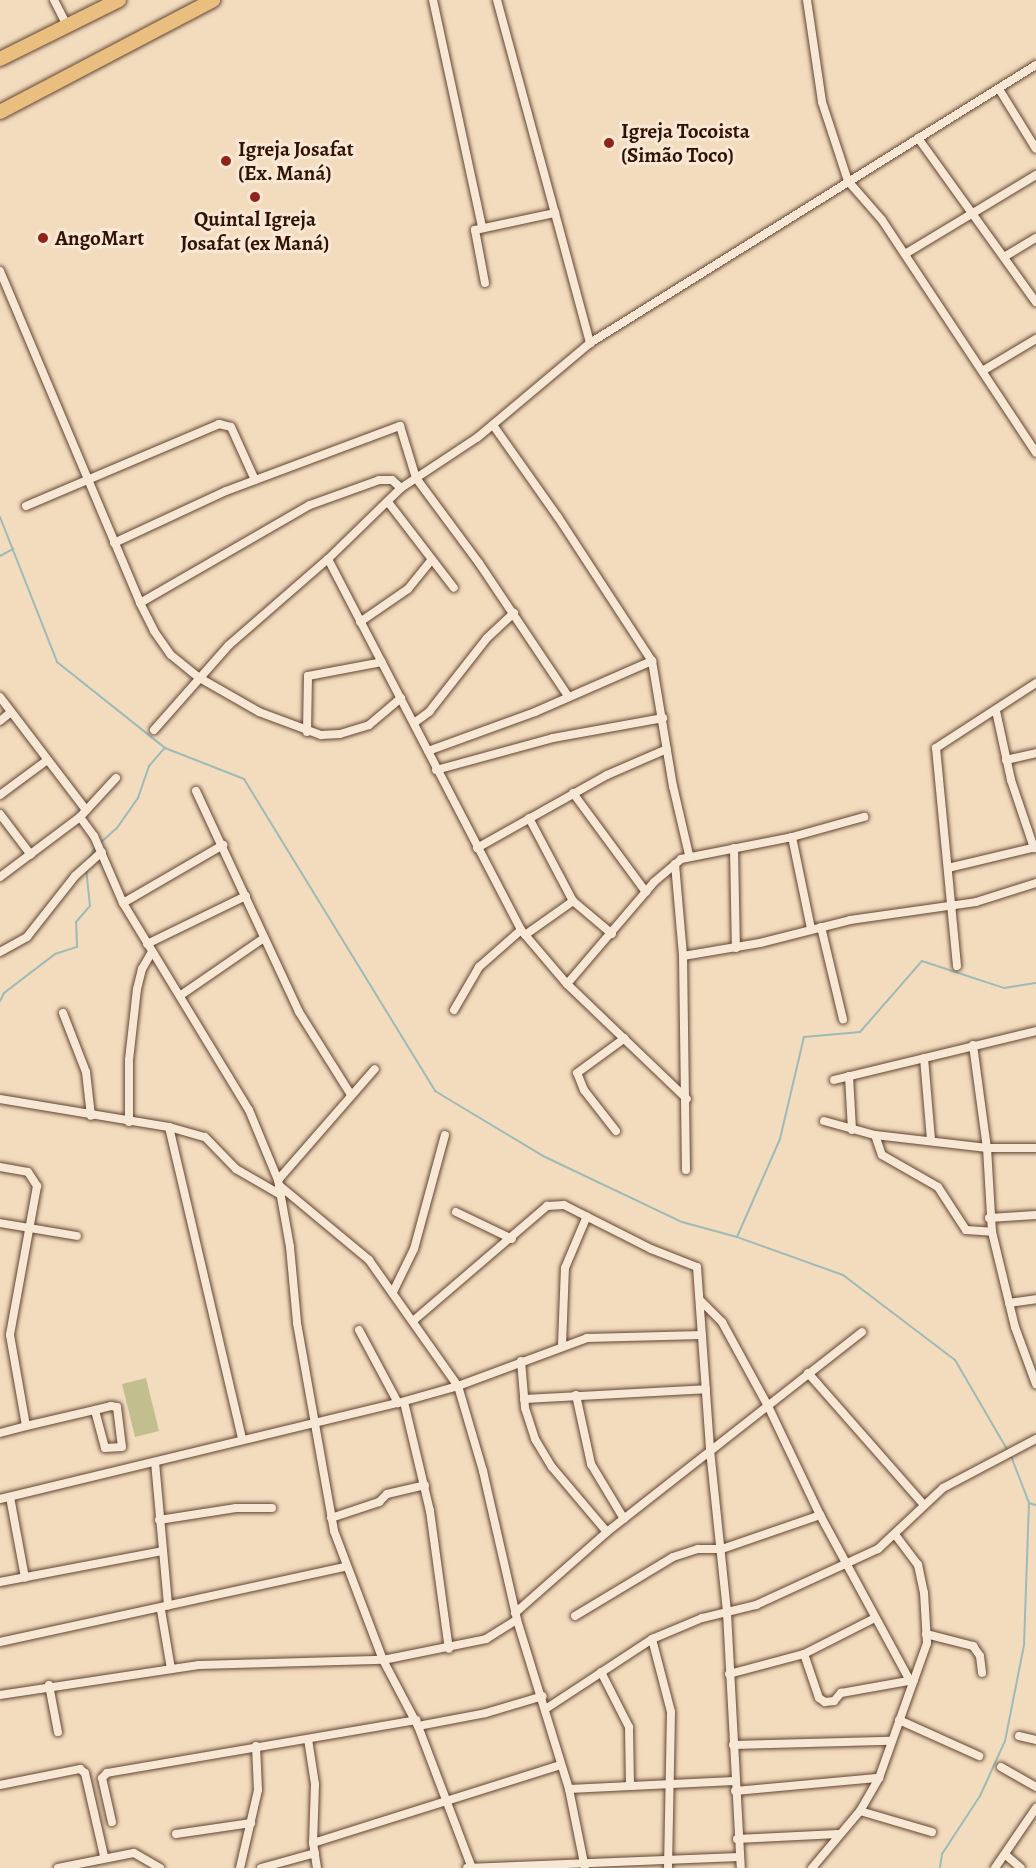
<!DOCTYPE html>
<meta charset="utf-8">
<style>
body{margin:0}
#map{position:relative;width:1036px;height:1868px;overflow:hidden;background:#f3dcbe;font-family:Alegreya,serif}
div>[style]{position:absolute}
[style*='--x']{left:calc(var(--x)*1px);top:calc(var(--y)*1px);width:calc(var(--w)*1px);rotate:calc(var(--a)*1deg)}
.green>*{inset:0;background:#c2be8d}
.stream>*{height:2px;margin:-1px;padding:0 1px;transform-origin:1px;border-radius:1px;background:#9dbab8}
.roads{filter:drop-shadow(0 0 2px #624532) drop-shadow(0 0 2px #624532)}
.street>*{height:8px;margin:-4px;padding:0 4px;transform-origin:4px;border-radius:4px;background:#f7e8d5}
.highway>*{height:14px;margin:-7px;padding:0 7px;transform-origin:7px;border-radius:7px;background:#eabe7f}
.dots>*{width:16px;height:16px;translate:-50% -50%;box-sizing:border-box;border:3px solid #f7e8d5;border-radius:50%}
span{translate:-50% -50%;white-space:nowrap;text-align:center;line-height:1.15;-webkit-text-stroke:6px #f7e8d5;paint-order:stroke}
.poi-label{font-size:21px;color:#321303;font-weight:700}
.left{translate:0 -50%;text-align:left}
</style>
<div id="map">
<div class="green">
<div style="clip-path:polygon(146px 1378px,159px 1431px,135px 1437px,122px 1384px)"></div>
</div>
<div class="stream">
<div style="--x:0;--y:517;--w:156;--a:68.5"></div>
<div style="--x:57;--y:662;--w:138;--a:38.5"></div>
<div style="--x:165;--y:748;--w:85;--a:21.4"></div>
<div style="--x:244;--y:779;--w:366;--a:58.5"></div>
<div style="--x:435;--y:1091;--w:126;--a:31"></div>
<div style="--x:543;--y:1156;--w:154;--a:25.4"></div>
<div style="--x:682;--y:1222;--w:57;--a:15.3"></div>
<div style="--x:0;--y:556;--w:15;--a:-28"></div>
<div style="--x:99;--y:844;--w:24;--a:-42"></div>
<div style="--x:117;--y:828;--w:37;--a:-55"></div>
<div style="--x:138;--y:798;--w:34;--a:-71"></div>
<div style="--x:149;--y:766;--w:23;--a:-49"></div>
<div style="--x:88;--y:861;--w:15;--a:-62"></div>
<div style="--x:0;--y:1001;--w:9;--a:-63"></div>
<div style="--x:4;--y:993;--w:64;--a:-37.4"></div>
<div style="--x:55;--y:954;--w:23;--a:-18"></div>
<div style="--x:77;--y:947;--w:25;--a:-92"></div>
<div style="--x:76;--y:922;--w:21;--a:-49"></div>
<div style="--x:90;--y:906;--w:37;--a:-96"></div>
<div style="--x:1008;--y:1451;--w:105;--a:-120.2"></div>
<div style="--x:955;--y:1360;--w:141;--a:-142.8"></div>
<div style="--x:843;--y:1275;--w:113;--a:-160.3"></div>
<div style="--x:737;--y:1237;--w:107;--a:-66.3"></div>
<div style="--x:780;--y:1139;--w:105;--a:-76.8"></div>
<div style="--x:804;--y:1037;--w:56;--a:-5.1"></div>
<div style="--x:860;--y:1032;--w:94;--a:-48.9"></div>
<div style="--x:922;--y:961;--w:86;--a:18.2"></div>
<div style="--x:1004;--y:988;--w:32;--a:-9"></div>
<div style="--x:1011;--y:1456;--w:50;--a:69"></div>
<div style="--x:1029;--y:1503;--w:7;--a:16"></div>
<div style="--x:940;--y:1868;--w:14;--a:-82"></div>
<div style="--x:942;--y:1854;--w:69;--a:-56.8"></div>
<div style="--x:980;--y:1796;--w:60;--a:-65.6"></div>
<div style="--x:1005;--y:1741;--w:98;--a:-78.8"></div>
<div style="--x:1024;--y:1645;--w:142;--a:-88"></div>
</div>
<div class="roads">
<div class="street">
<div style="--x:54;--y:0;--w:29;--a:63"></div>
<div style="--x:433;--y:0;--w:231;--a:77.8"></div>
<div style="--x:497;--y:0;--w:221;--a:74.8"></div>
<div style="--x:807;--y:0;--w:103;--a:81.6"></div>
<div style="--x:822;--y:102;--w:83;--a:71.8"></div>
<div style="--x:848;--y:181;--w:52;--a:48.9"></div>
<div style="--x:882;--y:220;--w:279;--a:56.5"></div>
<div style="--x:999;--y:89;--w:70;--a:58.3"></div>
<div style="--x:918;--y:138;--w:202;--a:54.3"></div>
<div style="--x:905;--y:254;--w:153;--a:-31.1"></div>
<div style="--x:1004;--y:257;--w:37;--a:-31"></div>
<div style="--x:0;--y:271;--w:360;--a:67.1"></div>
<div style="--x:140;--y:603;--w:31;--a:63"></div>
<div style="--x:154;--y:631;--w:29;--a:55"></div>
<div style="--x:171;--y:655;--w:35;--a:39"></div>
<div style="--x:198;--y:677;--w:70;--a:29.8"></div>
<div style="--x:259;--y:712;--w:66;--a:20.4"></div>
<div style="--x:321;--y:735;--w:19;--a:-3"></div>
<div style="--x:340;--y:734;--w:30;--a:-17"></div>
<div style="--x:369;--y:725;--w:42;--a:-40.2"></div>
<div style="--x:485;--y:283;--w:54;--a:-100.7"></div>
<div style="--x:475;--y:230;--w:82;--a:-12"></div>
<div style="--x:555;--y:213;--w:135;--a:74.9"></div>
<div style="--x:984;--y:370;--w:61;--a:-30.8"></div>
<div style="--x:493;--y:425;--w:113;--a:54.8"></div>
<div style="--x:558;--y:517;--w:172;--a:56.9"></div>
<div style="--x:652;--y:661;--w:127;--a:80.5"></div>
<div style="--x:673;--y:786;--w:71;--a:76.9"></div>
<div style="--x:388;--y:502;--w:108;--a:52.5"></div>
<div style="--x:26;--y:506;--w:210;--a:-23"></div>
<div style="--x:219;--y:424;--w:12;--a:14"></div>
<div style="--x:231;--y:427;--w:58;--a:65.6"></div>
<div style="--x:114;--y:543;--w:123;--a:-24.9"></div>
<div style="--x:226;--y:491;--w:186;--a:-20.5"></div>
<div style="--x:400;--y:426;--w:54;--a:72.9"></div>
<div style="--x:416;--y:478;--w:106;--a:53.5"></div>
<div style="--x:479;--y:563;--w:160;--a:56.2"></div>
<div style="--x:328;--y:559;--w:418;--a:62.5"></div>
<div style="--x:521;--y:930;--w:71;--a:49.6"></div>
<div style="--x:567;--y:984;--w:166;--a:43.8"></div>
<div style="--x:140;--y:603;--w:196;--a:-30"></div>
<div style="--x:310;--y:505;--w:73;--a:-19.9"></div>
<div style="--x:379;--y:480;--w:13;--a:0"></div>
<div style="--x:392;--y:480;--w:12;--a:42"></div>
<div style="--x:360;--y:622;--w:58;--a:-34.5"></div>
<div style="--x:408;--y:589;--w:35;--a:-51"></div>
<div style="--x:0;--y:697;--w:142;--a:52.7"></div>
<div style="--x:996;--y:711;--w:71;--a:77.7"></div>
<div style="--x:1011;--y:780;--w:72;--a:71.3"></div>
<div style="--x:0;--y:721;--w:14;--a:-39"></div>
<div style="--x:414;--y:723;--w:19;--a:-36"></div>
<div style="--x:429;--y:712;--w:94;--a:-51.9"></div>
<div style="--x:487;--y:638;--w:37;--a:-43"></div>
<div style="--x:154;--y:730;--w:113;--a:-48.6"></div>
<div style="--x:229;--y:645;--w:131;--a:-41"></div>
<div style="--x:328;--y:559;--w:102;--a:-44.2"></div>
<div style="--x:401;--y:488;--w:92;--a:-33.5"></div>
<div style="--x:478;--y:437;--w:146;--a:-40"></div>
<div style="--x:590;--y:343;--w:526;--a:-31.94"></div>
<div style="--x:307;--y:732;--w:56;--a:-89"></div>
<div style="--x:308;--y:676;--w:75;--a:-10.7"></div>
<div style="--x:428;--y:751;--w:114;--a:-20"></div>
<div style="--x:535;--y:712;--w:128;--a:-23.6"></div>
<div style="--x:1006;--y:760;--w:31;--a:-13"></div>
<div style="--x:436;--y:770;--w:121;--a:-15.3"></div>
<div style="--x:553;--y:738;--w:112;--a:-10.3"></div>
<div style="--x:196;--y:791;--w:244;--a:65"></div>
<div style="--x:299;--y:1012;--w:98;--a:57.9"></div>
<div style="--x:573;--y:793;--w:123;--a:53.6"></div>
<div style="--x:0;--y:795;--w:57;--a:-36.5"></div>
<div style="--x:0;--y:814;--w:51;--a:52.9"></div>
<div style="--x:80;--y:817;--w:24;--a:54"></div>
<div style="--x:94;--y:836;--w:73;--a:66.6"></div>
<div style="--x:123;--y:903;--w:242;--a:58.7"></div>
<div style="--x:249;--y:1110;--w:76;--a:67.5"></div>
<div style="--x:278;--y:1180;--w:68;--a:79.8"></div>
<div style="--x:290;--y:1247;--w:76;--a:84.7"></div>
<div style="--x:297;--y:1323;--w:211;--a:79.9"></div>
<div style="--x:334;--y:1531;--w:138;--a:69.2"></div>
<div style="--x:383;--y:1660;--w:75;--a:62.1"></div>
<div style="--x:418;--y:1726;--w:152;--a:69.2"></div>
<div style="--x:529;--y:818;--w:94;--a:62.1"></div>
<div style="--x:573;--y:901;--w:51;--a:40.2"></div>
<div style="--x:792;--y:837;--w:94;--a:78.3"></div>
<div style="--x:477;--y:848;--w:149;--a:-29.3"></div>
<div style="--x:607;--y:775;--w:65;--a:-23.4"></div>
<div style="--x:734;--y:848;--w:100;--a:88.9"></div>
<div style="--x:675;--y:864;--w:92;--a:85"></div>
<div style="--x:683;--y:956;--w:214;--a:89.2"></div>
<div style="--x:948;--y:868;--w:90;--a:-13.4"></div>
<div style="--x:0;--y:877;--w:100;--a:-36.9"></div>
<div style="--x:80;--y:817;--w:53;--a:-47.3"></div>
<div style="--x:123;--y:903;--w:116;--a:-30.1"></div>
<div style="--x:821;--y:927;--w:95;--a:76.6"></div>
<div style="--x:525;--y:935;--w:59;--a:-35.3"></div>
<div style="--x:147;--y:944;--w:110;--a:-25.9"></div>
<div style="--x:0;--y:952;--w:31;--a:-29"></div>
<div style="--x:27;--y:937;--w:78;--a:-51.8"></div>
<div style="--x:75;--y:876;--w:36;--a:-42"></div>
<div style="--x:683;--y:956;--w:78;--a:-9.6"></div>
<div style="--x:760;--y:943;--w:93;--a:-14.3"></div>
<div style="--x:850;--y:920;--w:127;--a:-8.1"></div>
<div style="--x:976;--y:902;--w:63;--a:-17.6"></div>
<div style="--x:957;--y:966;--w:219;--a:-95.5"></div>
<div style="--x:936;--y:748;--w:119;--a:-33"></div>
<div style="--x:567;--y:984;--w:134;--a:-49.5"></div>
<div style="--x:654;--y:882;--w:35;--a:-40"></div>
<div style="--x:681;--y:859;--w:113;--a:-11.2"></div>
<div style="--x:792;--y:837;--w:75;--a:-15.5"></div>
<div style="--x:181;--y:995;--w:101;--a:-34.5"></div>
<div style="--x:454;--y:1010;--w:50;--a:-59.8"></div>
<div style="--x:479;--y:967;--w:56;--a:-41.4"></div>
<div style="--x:63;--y:1013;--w:63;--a:68.7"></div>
<div style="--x:86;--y:1072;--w:44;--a:83.5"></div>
<div style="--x:973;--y:1045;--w:104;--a:82.3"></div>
<div style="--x:987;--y:1148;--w:84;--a:86.6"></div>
<div style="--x:992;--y:1232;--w:98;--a:76.4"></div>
<div style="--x:1015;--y:1327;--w:61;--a:69.8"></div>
<div style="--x:924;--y:1058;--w:82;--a:85.1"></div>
<div style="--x:849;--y:1076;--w:54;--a:86.8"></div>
<div style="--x:834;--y:1080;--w:208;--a:-13.6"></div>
<div style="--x:0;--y:1099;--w:171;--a:9.4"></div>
<div style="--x:169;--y:1127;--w:320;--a:76.8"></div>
<div style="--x:824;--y:1121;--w:53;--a:15.4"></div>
<div style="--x:875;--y:1135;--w:113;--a:6.6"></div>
<div style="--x:987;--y:1148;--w:49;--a:0"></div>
<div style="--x:129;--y:1122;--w:62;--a:-90"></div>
<div style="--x:129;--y:1060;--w:71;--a:-83.6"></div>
<div style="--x:137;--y:989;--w:21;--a:-76"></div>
<div style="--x:142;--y:969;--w:20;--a:-60"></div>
<div style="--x:169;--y:1127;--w:37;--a:16"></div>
<div style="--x:205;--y:1137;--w:45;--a:45.9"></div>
<div style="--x:236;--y:1169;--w:52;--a:30"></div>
<div style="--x:616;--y:1131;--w:52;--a:-128"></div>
<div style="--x:584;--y:1090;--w:18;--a:-112"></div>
<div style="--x:577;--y:1073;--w:59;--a:-36.1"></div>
<div style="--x:875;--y:1135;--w:21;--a:71"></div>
<div style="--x:882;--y:1155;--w:64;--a:29.7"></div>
<div style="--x:938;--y:1187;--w:51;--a:56.9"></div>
<div style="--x:966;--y:1230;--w:26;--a:4"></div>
<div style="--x:0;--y:1167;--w:28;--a:10"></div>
<div style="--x:28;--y:1172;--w:17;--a:57"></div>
<div style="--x:37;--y:1186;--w:151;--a:100.3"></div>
<div style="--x:10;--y:1335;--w:92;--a:80"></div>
<div style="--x:278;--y:1180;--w:147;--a:-48.9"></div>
<div style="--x:280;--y:1186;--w:116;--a:39.7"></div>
<div style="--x:369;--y:1260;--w:154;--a:54.8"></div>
<div style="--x:458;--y:1386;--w:89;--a:73.6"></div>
<div style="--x:483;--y:1471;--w:153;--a:77.1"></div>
<div style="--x:517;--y:1620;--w:177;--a:72.9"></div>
<div style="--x:569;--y:1789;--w:81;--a:78.6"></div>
<div style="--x:456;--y:1212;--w:62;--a:25.7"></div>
<div style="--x:989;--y:1218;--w:47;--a:-3.7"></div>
<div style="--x:0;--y:1223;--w:78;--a:9.6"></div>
<div style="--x:393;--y:1292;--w:48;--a:-64"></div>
<div style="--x:414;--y:1249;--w:118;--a:-74.8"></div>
<div style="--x:701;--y:1301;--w:30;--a:45"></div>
<div style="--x:722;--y:1322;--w:96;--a:61.3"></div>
<div style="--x:768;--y:1406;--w:121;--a:64.5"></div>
<div style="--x:820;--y:1515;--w:189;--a:61.5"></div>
<div style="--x:1009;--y:1303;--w:27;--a:-8"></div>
<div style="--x:413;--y:1321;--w:177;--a:-40.6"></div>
<div style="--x:547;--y:1206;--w:17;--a:-3"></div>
<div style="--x:564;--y:1205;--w:97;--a:26.8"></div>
<div style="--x:651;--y:1249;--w:49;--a:21.4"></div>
<div style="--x:697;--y:1267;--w:183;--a:85.9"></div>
<div style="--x:710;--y:1450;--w:164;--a:84"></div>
<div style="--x:727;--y:1613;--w:255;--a:86.9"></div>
<div style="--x:359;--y:1330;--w:83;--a:61.9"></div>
<div style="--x:562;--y:1345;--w:77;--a:-87.8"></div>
<div style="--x:565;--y:1268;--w:56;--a:-67.1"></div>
<div style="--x:521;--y:1361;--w:47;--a:85.1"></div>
<div style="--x:525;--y:1408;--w:33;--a:72"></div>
<div style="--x:535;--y:1439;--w:33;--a:59"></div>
<div style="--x:552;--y:1467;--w:85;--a:49.8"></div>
<div style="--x:808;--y:1373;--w:174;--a:48.7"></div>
<div style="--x:576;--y:1395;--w:71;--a:77.7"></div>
<div style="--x:591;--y:1464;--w:64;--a:59"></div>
<div style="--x:524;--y:1399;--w:182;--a:-3.1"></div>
<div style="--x:404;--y:1402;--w:112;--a:76.6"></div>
<div style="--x:430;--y:1511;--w:139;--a:82.2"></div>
<div style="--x:0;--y:1433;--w:27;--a:-15"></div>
<div style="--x:26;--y:1426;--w:71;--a:-13.1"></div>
<div style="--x:95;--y:1410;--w:16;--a:-14"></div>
<div style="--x:111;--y:1406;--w:6;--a:9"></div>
<div style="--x:117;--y:1407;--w:40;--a:82.9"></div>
<div style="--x:122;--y:1447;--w:17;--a:177"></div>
<div style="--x:105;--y:1448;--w:39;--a:-105"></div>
<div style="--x:155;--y:1462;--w:144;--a:84.8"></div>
<div style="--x:10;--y:1497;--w:82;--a:79.5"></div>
<div style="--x:0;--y:1499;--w:409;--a:-13.6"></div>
<div style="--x:398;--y:1403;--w:62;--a:-15.8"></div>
<div style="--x:458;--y:1386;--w:138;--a:-20.4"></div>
<div style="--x:587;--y:1338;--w:115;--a:-1.5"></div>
<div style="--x:331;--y:1518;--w:51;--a:-18.4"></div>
<div style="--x:379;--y:1502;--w:11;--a:-45"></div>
<div style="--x:387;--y:1494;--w:39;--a:-13"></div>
<div style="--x:159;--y:1520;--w:78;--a:-8.9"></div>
<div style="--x:236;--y:1508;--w:36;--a:0"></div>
<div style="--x:0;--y:1582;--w:165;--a:-10.8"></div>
<div style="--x:161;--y:1610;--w:60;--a:80.4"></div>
<div style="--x:515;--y:1613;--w:123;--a:-41.4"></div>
<div style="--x:607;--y:1532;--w:324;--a:-38.1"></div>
<div style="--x:575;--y:1616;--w:114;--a:-31"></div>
<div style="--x:673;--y:1557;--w:26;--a:-18"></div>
<div style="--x:698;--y:1549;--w:24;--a:0"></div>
<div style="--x:722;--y:1549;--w:104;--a:-19.1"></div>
<div style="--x:926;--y:1634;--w:49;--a:14.3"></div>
<div style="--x:973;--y:1646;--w:12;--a:55"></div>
<div style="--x:980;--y:1656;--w:17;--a:83"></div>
<div style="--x:652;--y:1639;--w:75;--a:75.4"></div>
<div style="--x:671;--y:1712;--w:156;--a:91.1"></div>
<div style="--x:0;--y:1642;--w:353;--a:-12.3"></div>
<div style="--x:804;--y:1654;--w:46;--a:71.2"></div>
<div style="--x:819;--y:1698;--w:7;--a:34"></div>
<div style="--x:825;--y:1702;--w:9;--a:-6"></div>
<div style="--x:834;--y:1701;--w:11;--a:-49"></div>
<div style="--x:841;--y:1693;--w:74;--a:-10.1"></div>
<div style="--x:601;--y:1672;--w:62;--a:63"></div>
<div style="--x:629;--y:1727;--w:58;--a:89"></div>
<div style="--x:729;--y:1674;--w:78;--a:-14.9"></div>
<div style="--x:804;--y:1654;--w:80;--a:-26.9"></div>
<div style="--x:49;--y:1685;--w:48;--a:79.2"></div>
<div style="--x:0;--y:1695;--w:201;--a:-8.6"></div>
<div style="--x:199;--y:1665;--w:184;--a:-1.6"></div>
<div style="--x:383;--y:1660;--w:105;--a:-11.5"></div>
<div style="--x:486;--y:1639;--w:36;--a:-32"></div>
<div style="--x:547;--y:1708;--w:126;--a:-33.3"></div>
<div style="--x:652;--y:1639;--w:54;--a:-22.8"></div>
<div style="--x:702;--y:1618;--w:56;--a:-13.5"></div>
<div style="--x:756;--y:1605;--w:134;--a:-24.7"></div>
<div style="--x:878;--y:1549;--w:89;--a:-43.2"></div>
<div style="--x:943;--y:1488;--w:105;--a:-27.8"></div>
<div style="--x:899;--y:1720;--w:88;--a:24.2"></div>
<div style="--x:418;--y:1726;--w:69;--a:-10.8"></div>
<div style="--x:486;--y:1713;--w:59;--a:-16.6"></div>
<div style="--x:1019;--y:1736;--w:17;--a:13"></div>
<div style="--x:308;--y:1739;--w:46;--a:81.2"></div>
<div style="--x:315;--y:1784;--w:59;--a:91.9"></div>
<div style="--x:733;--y:1745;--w:158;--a:-1.5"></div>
<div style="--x:1001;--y:1767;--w:40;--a:29.7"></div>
<div style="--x:0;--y:1785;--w:82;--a:-11.3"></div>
<div style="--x:80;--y:1769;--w:6;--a:39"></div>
<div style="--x:85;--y:1773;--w:85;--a:77.1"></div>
<div style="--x:569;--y:1789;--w:165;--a:-2.8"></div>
<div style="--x:735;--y:1791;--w:145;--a:-5.2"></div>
<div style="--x:860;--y:1811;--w:75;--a:16.3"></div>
<div style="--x:112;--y:1822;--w:45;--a:-102.8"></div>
<div style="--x:102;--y:1778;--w:7;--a:-45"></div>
<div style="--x:107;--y:1773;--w:314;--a:-9.7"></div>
<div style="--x:176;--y:1834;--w:76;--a:-8.3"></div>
<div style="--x:737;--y:1839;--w:101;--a:-2.8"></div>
<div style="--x:1007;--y:1856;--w:18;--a:41"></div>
<div style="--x:58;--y:1868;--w:77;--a:-11.2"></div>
<div style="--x:134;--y:1853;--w:30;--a:30"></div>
<div style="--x:240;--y:1868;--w:80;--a:-77"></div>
<div style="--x:258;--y:1790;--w:44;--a:-92.6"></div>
<div style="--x:261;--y:1868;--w:56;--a:-15.5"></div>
<div style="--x:317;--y:1868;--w:25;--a:-99"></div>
<div style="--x:313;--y:1843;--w:260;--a:-17.5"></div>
<div style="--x:467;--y:1868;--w:272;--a:-2.3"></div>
<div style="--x:812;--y:1868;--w:75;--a:-49.9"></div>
<div style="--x:860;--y:1811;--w:38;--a:-60"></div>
<div style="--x:879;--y:1778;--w:143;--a:-70.4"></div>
<div style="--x:927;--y:1643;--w:50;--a:-93.4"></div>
<div style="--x:924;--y:1593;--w:29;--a:-102"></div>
<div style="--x:918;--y:1565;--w:38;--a:-127"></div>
<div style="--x:995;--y:1868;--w:73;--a:-55.7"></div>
</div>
<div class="highway">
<div style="--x:0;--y:59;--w:133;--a:-26.4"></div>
<div style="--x:0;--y:112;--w:241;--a:-27.7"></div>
</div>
</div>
<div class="dots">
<div style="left:609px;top:143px;background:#8f2418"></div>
<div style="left:226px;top:161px;background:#8f2418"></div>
<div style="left:255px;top:197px;background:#8f2418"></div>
<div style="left:43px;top:238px;background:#8f2418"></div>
</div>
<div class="poi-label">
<span class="left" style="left:621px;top:143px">Igreja Tocoista<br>(Simão Toco)</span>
<span class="left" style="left:238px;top:161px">Igreja Josafat<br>(Ex. Maná)</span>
<span style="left:255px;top:231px">Quintal Igreja<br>Josafat (ex Maná)</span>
<span class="left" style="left:55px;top:238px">AngoMart</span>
</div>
</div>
